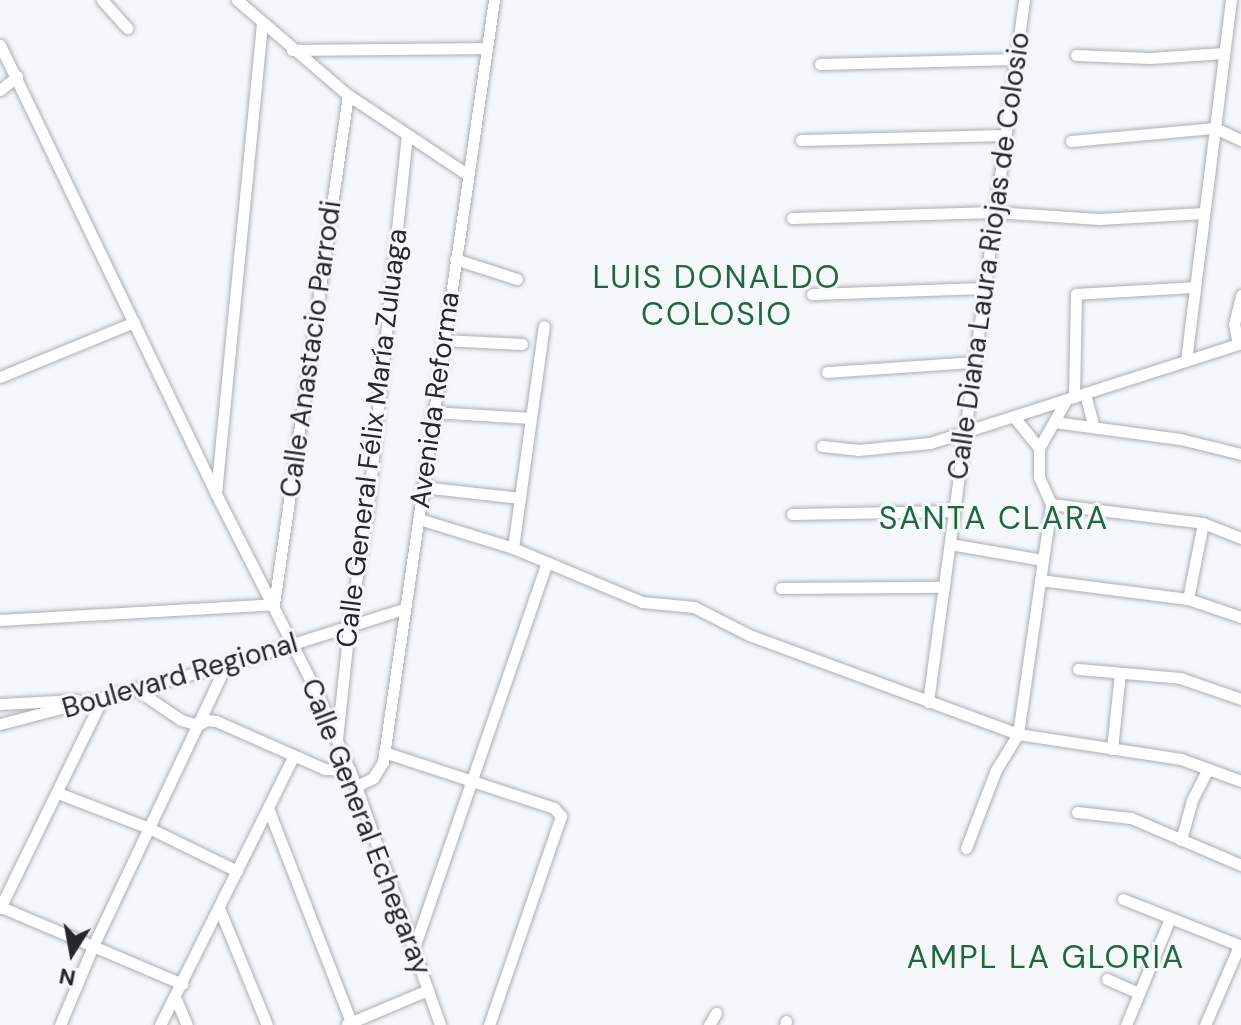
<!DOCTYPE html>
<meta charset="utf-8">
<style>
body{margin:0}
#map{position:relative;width:1241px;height:1025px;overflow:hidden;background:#f4f8fb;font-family:"DM Sans",sans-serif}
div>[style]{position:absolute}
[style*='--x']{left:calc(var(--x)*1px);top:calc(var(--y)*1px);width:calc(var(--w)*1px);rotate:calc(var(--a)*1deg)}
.roads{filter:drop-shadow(0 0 2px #abaeb2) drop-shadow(0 0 2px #abaeb2)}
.street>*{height:11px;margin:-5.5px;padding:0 5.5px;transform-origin:5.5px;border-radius:5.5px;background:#fff}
span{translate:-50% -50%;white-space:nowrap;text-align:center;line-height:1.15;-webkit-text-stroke:6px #f4f8fb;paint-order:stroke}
.street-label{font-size:28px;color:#262728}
.quarter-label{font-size:32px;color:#22673b;letter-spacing:2px}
.north{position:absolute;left:32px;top:913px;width:80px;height:80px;-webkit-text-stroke:6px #f4f8fb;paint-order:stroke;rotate:191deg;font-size:22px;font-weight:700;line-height:32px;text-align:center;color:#262728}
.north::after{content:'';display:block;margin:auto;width:28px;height:36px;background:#262728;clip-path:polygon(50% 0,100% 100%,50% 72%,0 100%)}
</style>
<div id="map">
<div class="roads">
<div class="street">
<div style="--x:102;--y:0;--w:38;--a:48"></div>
<div style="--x:237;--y:0;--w:146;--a:40.6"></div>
<div style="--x:348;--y:95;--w:144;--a:33.7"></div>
<div style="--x:0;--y:45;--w:498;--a:64.3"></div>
<div style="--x:216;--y:494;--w:223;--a:63.1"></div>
<div style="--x:317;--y:693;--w:101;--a:67.2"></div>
<div style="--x:356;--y:786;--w:253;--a:70.6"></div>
<div style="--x:292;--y:50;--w:195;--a:-0.6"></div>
<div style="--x:1076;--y:55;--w:74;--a:2.3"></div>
<div style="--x:1150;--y:58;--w:74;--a:-3.9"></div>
<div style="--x:820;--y:64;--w:195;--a:-1.5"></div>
<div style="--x:0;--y:90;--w:22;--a:-39"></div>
<div style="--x:801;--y:140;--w:204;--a:-1.4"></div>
<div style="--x:1071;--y:141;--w:145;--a:-5.2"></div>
<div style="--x:1215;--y:128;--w:29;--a:25"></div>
<div style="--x:792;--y:218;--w:202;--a:-1.7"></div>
<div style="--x:994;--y:212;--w:105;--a:3.8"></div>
<div style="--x:1099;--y:219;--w:105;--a:-3.3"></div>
<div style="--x:455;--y:259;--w:65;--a:17.9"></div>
<div style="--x:812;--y:294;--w:172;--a:-2"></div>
<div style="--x:443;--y:340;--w:79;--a:2.9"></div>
<div style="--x:1238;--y:344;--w:20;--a:-101"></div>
<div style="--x:1234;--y:324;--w:30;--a:-76"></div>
<div style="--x:1186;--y:361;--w:364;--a:-82.9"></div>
<div style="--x:827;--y:372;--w:147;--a:-3.9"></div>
<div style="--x:0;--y:377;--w:145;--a:-22.3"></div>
<div style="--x:1085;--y:394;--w:34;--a:75"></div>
<div style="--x:1074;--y:397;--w:103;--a:-88.9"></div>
<div style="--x:1076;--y:294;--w:119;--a:-3.4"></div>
<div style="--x:432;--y:412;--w:99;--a:3.5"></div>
<div style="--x:1014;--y:417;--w:40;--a:51"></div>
<div style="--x:1054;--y:422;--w:127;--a:7.7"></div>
<div style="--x:1180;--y:439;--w:63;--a:13.8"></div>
<div style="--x:822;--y:446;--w:36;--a:6"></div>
<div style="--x:858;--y:450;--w:72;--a:-5.6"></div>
<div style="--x:930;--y:443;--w:327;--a:-17.8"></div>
<div style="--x:422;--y:487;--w:99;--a:6.4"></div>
<div style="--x:216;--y:493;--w:471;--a:-84.4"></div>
<div style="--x:1051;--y:504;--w:153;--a:7.1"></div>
<div style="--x:1203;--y:523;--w:41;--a:21.5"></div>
<div style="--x:792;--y:514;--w:162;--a:-1.1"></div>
<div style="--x:419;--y:519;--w:98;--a:17.1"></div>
<div style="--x:513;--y:548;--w:140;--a:22.7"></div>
<div style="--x:642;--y:602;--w:52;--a:5.5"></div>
<div style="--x:694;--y:607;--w:62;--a:27"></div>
<div style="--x:749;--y:635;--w:287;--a:20.2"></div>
<div style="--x:1018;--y:734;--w:165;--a:8.7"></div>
<div style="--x:1181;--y:759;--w:64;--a:20.1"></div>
<div style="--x:950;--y:544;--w:94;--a:9.8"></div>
<div style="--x:513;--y:548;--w:224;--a:-82.1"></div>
<div style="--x:1040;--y:580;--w:149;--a:7.3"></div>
<div style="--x:1188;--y:599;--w:56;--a:18.8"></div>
<div style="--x:781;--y:588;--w:163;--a:-0.4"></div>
<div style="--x:1188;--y:599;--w:77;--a:-78.8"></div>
<div style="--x:0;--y:620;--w:274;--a:-3.3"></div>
<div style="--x:274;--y:604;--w:514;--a:-81.73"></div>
<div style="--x:1078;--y:669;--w:102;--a:5"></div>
<div style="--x:1180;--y:678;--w:65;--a:19"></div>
<div style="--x:137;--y:690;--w:53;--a:34.3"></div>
<div style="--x:181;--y:720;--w:18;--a:16"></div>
<div style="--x:198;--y:725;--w:10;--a:-29"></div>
<div style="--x:207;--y:720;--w:9;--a:6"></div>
<div style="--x:216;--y:721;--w:119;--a:23.8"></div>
<div style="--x:325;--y:769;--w:25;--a:2"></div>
<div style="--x:928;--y:702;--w:709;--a:-82.21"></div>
<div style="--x:0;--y:704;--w:77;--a:-3"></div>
<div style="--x:0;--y:724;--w:234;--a:-14.6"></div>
<div style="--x:226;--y:665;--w:187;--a:-17.5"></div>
<div style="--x:337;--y:739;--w:113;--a:-83.9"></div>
<div style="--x:349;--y:627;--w:123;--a:-81.1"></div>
<div style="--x:368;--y:505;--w:371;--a:-84"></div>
<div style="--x:1112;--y:749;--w:76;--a:-84"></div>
<div style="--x:384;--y:752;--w:179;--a:18.2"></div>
<div style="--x:554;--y:808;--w:11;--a:49"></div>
<div style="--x:561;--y:816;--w:221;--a:109"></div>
<div style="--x:356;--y:786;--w:19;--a:-25"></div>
<div style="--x:373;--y:778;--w:19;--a:-58"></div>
<div style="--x:383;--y:762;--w:770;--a:-81.71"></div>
<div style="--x:58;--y:793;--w:97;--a:21"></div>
<div style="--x:149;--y:828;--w:98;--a:26"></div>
<div style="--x:268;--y:808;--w:233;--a:68.8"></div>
<div style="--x:1077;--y:812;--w:54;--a:6.3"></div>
<div style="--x:1131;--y:818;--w:120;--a:23.1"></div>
<div style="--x:1181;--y:840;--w:41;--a:-74.6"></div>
<div style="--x:1192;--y:800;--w:35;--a:-63"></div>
<div style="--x:966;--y:848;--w:84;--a:-69"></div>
<div style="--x:996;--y:770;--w:42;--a:-58.6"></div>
<div style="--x:1018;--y:734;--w:232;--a:-81.8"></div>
<div style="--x:1051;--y:504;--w:30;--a:-114"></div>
<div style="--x:1039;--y:477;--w:29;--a:-90"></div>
<div style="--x:1039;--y:448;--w:55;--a:-60.6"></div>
<div style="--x:1123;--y:899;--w:127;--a:21.7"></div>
<div style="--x:1;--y:907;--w:197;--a:23"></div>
<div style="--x:0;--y:908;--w:233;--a:-64"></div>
<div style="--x:219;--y:908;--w:126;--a:67.7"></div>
<div style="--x:413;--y:951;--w:411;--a:-71"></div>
<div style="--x:1107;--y:979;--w:35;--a:24"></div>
<div style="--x:175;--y:997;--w:30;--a:67"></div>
<div style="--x:347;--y:1024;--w:88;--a:-22.8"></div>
<div style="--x:60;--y:1025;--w:86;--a:-67.3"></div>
<div style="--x:93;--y:946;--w:311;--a:-64.7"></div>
<div style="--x:160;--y:1025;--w:301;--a:-63.6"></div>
<div style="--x:709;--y:1025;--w:14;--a:-60"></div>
<div style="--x:785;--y:1025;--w:4;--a:-76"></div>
<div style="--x:1126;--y:1025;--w:116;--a:-67.6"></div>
<div style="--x:1205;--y:1025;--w:86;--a:-66.7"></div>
</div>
</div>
<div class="street-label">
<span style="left:989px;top:256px;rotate:-82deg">Calle Diana Laura Riojas de Colosio</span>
<span style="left:311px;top:349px;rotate:-82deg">Calle Anastacio Parrodi</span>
<span style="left:435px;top:400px;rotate:-82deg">Avenida Reforma</span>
<span style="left:372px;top:438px;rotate:-83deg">Calle General Félix María Zuluaga</span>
<span style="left:180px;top:676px;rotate:-16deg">Boulevard Regional</span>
<span style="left:366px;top:827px;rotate:69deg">Calle General Echegaray</span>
</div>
<div class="quarter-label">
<span style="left:717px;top:296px">LUIS DONALDO<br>COLOSIO</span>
<span style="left:994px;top:518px">SANTA CLARA</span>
<span style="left:1046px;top:957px">AMPL LA GLORIA</span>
</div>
<div class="north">N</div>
</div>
